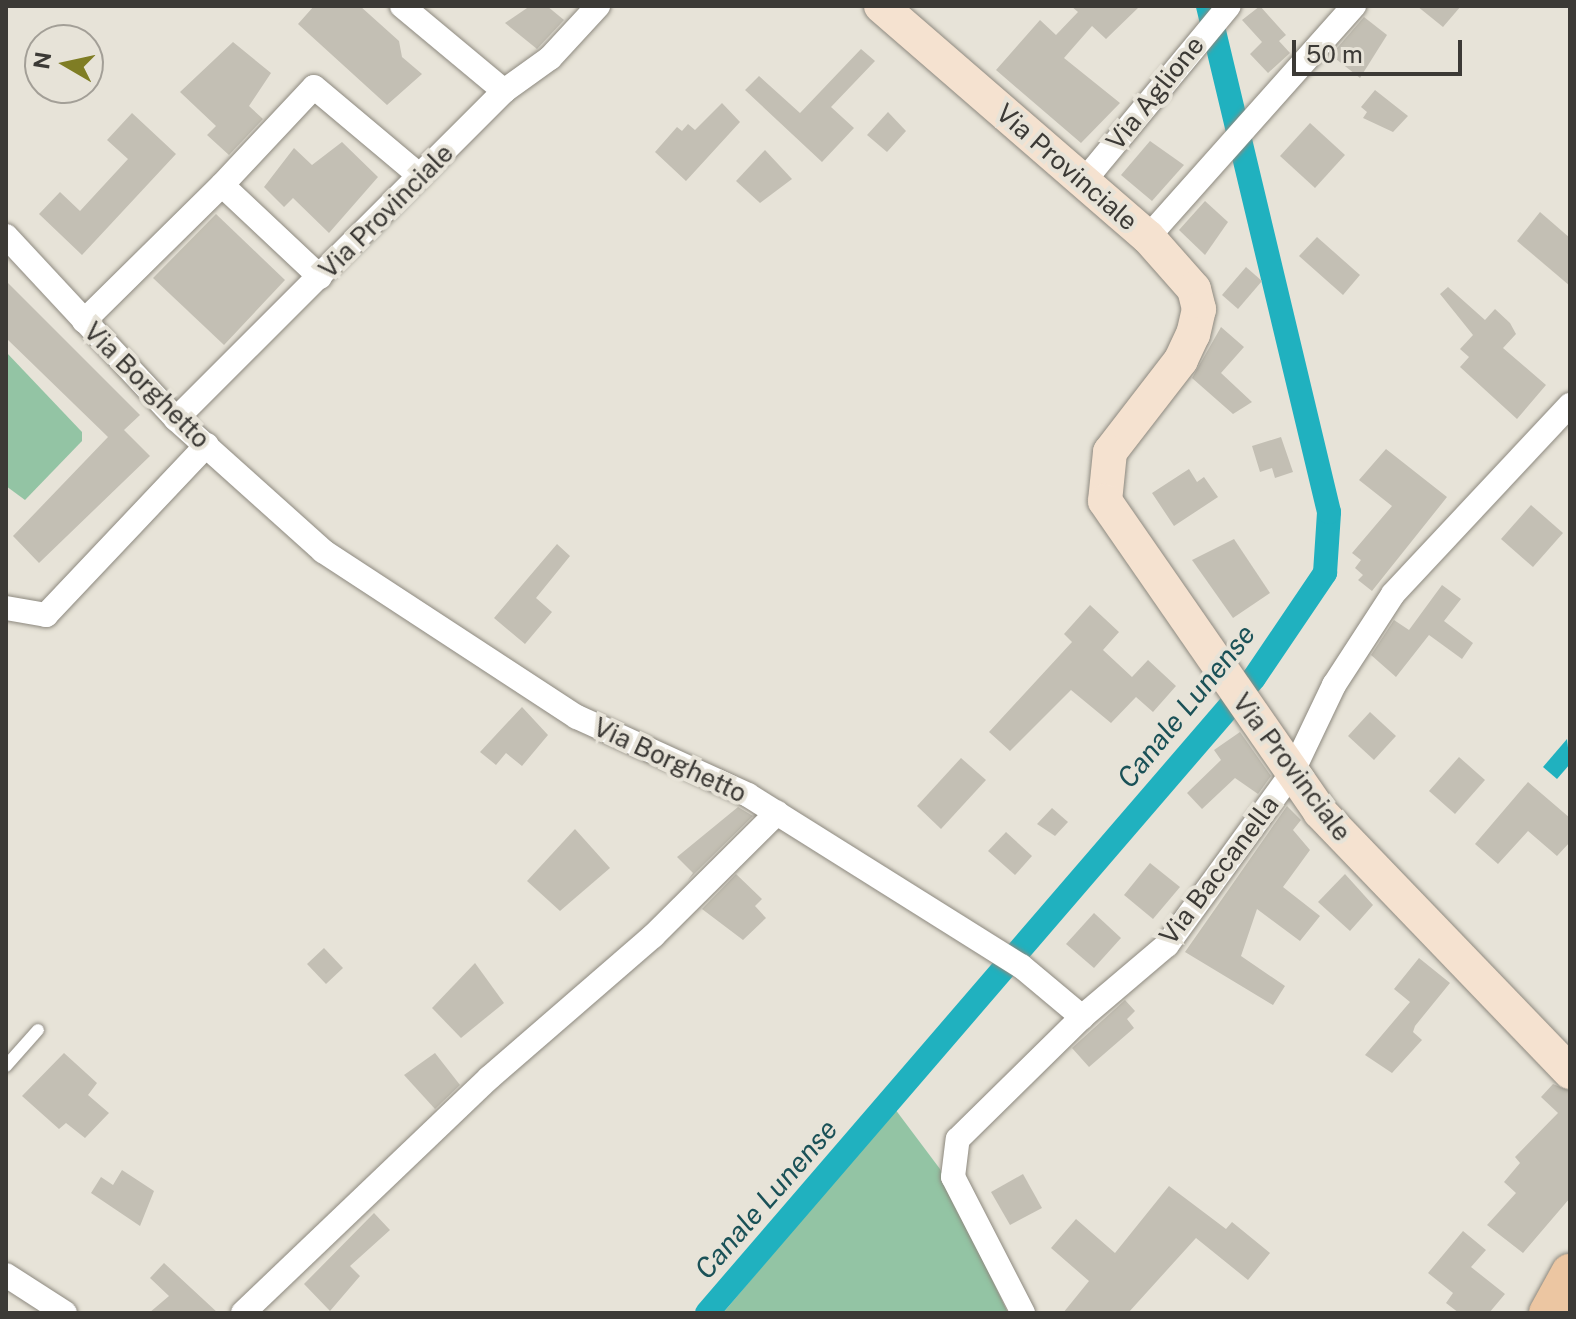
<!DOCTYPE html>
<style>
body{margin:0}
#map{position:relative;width:1576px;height:1319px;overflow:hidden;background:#e7e3d8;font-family:"Public Sans",sans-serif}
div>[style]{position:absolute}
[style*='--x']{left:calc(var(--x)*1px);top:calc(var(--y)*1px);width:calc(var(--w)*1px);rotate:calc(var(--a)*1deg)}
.green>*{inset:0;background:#93c4a4}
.water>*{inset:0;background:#20b1bf}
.canal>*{height:24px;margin:-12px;padding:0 12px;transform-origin:12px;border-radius:12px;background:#20b1bf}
.building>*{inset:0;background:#c3bfb4}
.roads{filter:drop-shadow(0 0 2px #8d897f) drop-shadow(0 0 2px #8d897f)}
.lane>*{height:12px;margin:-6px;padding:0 6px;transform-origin:6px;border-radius:6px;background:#fff}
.street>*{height:24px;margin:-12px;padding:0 12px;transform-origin:12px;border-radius:12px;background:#fff}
.secondary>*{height:34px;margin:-17px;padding:0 17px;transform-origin:17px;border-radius:17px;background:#f5e2d0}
.primary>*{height:38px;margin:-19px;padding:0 19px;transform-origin:19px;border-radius:19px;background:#ecc6a2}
span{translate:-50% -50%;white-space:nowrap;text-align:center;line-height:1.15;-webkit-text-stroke:8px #e7e3d8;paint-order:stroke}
.street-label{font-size:26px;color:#3c3a36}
.water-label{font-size:28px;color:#1a5157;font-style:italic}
.frame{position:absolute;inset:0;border:8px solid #3c3a36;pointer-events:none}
.north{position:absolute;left:24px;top:24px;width:80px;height:80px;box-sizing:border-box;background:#e7e3d8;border:2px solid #a39f97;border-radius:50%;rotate:279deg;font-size:22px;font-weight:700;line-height:32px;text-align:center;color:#3c3a36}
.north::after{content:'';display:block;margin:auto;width:28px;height:36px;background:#7f7d24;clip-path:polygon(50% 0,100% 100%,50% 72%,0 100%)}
.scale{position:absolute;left:1292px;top:40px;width:170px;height:36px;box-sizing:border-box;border:4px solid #3c3a36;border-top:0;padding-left:10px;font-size:24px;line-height:28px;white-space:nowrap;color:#3c3a36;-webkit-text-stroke:6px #e7e3d8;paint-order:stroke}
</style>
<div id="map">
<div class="green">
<div style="clip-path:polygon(6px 352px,82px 432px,82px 441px,25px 500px,6px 486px)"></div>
<div style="clip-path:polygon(895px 1109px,940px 1169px,1008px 1313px,723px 1313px)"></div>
</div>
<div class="water">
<div style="clip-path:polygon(1567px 739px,1570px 764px,1557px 779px,1543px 767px)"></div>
</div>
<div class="canal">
<div style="--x:707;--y:1313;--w:838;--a:-49.26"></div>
<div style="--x:1254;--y:678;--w:127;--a:-55.9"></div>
<div style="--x:1325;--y:573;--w:61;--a:-86.2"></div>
<div style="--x:1329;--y:512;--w:520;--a:-103.45"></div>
</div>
<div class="building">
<div style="clip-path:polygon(314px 6px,360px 6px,399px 41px,402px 57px,422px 74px,387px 105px,298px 24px)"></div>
<div style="clip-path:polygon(530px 6px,547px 6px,564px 20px,537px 49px,505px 23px)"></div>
<div style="clip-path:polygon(1071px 6px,1140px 6px,1106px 39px,1092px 26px,1064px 58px,1120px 103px,1081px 143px,996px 70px,1040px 20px,1056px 35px,1078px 12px)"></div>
<div style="clip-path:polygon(1260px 6px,1286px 35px,1279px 41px,1290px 53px,1268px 73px,1250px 54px,1262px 42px,1242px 20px)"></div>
<div style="clip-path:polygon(1417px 6px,1461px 6px,1443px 27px)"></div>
<div style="clip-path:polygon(1364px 17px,1387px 35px,1360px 78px,1331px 55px)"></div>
<div style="clip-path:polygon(233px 42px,271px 73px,249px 106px,263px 119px,229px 155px,207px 135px,216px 126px,180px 92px)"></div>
<div style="clip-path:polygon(861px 49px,875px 61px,831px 107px,854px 128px,822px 162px,745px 90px,759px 76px,800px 113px)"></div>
<div style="clip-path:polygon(1375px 90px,1408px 116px,1393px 132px,1363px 118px,1367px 112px,1361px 107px)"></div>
<div style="clip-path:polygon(722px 103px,740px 122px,686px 181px,655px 152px,677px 127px,682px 131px,688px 124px,695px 130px)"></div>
<div style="clip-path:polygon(888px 112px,906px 131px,887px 152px,867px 135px)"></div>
<div style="clip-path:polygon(132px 113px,176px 154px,82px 255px,39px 214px,60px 192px,80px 211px,128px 159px,107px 140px)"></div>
<div style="clip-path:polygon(1310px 123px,1345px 155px,1315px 188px,1280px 156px)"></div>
<div style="clip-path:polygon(1150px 141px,1184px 165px,1152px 201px,1121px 175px)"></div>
<div style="clip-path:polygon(342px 142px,378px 177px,329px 233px,293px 198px,284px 207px,264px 187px,294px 148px,312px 165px)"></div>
<div style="clip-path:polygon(765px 150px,792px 179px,760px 203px,736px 181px)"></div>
<div style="clip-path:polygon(1205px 201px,1228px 222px,1205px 255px,1179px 230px)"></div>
<div style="clip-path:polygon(1540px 212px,1570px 238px,1570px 286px,1517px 241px)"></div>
<div style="clip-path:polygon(216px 214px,285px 280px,224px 345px,153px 278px)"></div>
<div style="clip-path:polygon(1317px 237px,1360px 275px,1343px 295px,1299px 256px)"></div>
<div style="clip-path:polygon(1246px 267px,1262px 281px,1238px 309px,1222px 295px)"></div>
<div style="clip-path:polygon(6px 281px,140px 415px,124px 430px,150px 456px,39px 563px,13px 536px,108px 437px,6px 338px)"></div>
<div style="clip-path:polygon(1448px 287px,1485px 320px,1495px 309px,1510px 323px,1516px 334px,1503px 348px,1546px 385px,1517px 419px,1460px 367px,1469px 357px,1460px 349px,1473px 335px,1440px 294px)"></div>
<div style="clip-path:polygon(1221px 327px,1244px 347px,1221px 373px,1252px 402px,1233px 414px,1192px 378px)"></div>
<div style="clip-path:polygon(1281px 437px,1293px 472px,1275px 478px,1272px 468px,1260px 472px,1252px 446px)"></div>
<div style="clip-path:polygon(1386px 449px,1447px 497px,1372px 591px,1358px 580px,1363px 575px,1355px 568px,1361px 560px,1352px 553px,1392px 506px,1359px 480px)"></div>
<div style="clip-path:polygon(1189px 469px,1197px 482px,1204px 477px,1218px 497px,1174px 526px,1152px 493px)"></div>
<div style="clip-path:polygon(1531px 505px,1563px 533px,1533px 567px,1501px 539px)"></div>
<div style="clip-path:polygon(1234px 539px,1270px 593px,1233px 618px,1192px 560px)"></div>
<div style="clip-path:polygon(557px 544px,570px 556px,536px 598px,552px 612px,525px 644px,494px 618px)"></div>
<div style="clip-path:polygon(1442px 585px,1461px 599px,1444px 621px,1473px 643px,1462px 659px,1429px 635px,1396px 677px,1371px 655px,1394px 620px,1409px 630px)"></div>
<div style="clip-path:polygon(1090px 605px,1119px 632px,1103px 650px,1132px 677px,1148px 660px,1176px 686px,1153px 712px,1136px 697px,1111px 723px,1071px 690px,1010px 751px,989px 732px,1072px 642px,1064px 634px)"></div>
<div style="clip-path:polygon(522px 707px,548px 735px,522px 766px,506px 753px,496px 765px,480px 752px)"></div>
<div style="clip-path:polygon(1370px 712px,1396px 736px,1374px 760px,1348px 736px)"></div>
<div style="clip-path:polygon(1240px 732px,1271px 776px,1258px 794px,1235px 778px,1202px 809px,1187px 793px,1221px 760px,1214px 750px)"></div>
<div style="clip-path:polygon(1459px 757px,1485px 780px,1455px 814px,1429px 791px)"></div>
<div style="clip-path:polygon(961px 758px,986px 780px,941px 829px,917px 806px)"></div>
<div style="clip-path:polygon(1528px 782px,1570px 818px,1570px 842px,1557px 856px,1528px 831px,1498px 864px,1475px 844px)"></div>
<div style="clip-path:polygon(1287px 806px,1301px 820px,1293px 830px,1310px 850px,1283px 887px,1320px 916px,1300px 941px,1257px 909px,1241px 956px,1285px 986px,1273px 1005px,1185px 952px)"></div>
<div style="clip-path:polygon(738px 807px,753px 816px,688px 880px,693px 873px,677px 857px)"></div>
<div style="clip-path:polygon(1052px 808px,1068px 822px,1055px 836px,1037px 824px)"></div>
<div style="clip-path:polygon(575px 829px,610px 868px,560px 911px,527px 881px)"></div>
<div style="clip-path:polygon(1006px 832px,1032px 856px,1015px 875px,988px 851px)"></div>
<div style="clip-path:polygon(1150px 863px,1180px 887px,1153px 919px,1124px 895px)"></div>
<div style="clip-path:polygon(736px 874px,762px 899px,755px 906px,766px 918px,743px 940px,702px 909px)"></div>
<div style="clip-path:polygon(1345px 874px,1373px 905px,1350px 931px,1318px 902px)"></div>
<div style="clip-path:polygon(1094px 913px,1121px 938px,1094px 968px,1066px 944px)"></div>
<div style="clip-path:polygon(324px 948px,343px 968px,326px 984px,307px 964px)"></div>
<div style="clip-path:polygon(1419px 958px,1450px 983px,1415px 1026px,1413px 1032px,1422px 1040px,1392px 1073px,1365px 1055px,1410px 1002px,1394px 989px)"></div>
<div style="clip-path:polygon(475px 963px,504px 1003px,461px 1038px,432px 1008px)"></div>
<div style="clip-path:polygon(1125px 1000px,1135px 1011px,1127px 1019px,1134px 1028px,1089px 1067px,1072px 1048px)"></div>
<div style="clip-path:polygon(64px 1053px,97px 1083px,88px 1095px,109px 1113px,85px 1138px,66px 1123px,59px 1129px,22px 1096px)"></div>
<div style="clip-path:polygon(435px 1053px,460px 1085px,435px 1109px,404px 1075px)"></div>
<div style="clip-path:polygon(1553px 1084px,1570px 1091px,1570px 1198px,1523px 1253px,1487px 1225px,1516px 1193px,1504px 1182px,1520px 1163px,1515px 1157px,1558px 1113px,1541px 1097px)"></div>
<div style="clip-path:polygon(122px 1170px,154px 1191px,140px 1226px,91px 1193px,101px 1177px,113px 1185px)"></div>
<div style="clip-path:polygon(1023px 1174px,1042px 1208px,1010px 1225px,991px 1192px)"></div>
<div style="clip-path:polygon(1169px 1186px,1226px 1229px,1232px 1222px,1270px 1253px,1248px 1280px,1196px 1238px,1128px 1313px,1063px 1313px,1089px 1281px,1051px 1248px,1076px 1219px,1115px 1253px)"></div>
<div style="clip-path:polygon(374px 1213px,390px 1230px,350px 1266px,360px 1276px,330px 1311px,304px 1284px)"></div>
<div style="clip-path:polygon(1463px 1231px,1486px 1250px,1471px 1267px,1505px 1294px,1489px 1313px,1459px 1313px,1446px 1303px,1453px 1293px,1428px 1273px)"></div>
<div style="clip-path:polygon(164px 1263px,218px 1313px,149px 1313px,169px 1296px,150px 1278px)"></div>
</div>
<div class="roads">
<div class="lane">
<div style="--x:6;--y:1066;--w:48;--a:-48.4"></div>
</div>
<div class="street">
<div style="--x:402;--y:6;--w:133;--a:39.8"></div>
<div style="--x:1084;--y:181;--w:227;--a:-50.4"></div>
<div style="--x:6;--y:236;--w:250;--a:47.1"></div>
<div style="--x:176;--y:419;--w:198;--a:41.9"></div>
<div style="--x:323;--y:551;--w:303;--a:33.2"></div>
<div style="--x:577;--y:717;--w:188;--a:24.5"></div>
<div style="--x:748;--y:795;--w:322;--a:32.1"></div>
<div style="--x:1021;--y:966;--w:80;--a:39.9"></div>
<div style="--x:1148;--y:237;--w:310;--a:-48.3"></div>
<div style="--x:320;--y:277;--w:134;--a:-136.8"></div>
<div style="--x:222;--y:185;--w:134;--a:-46.8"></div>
<div style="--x:314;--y:87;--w:138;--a:40"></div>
<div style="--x:84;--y:321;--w:194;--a:-44.6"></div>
<div style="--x:176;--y:419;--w:464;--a:-45"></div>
<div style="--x:504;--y:91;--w:57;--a:-35.7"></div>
<div style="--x:550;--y:58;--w:71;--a:-47.3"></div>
<div style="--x:6;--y:608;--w:41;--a:9.9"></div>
<div style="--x:46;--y:615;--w:234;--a:-46.6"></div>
<div style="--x:6;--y:1275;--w:70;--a:32.8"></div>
<div style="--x:243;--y:1313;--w:340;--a:-43.7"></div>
<div style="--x:489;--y:1078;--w:217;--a:-40.9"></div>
<div style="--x:653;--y:936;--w:175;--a:-44.8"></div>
<div style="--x:1023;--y:1313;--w:153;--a:-117.2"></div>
<div style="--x:953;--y:1177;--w:38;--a:-83"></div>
<div style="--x:958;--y:1139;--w:174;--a:-44.5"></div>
<div style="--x:1082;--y:1017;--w:111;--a:-40.3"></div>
<div style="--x:1167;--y:945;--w:213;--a:-54"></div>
<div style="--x:1292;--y:773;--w:98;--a:-64.5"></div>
<div style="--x:1334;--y:685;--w:108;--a:-57"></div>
<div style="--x:1393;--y:594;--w:259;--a:-46.9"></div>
</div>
<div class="secondary">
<div style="--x:881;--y:6;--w:353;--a:40.9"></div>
<div style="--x:1148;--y:237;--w:69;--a:48.5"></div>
<div style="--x:1194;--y:289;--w:21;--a:76"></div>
<div style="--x:1199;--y:309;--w:26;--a:103"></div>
<div style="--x:1193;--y:334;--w:29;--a:115"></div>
<div style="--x:1181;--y:360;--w:116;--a:127.7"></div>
<div style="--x:1110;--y:452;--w:49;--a:95.8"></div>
<div style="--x:1105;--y:501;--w:378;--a:55.3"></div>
<div style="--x:1320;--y:812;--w:361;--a:46.1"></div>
</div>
<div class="primary">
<div style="--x:1548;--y:1313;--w:46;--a:-61.2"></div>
</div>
</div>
<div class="street-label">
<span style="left:1155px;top:93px;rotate:-51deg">Via Aglione</span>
<span style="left:1067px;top:167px;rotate:41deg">Via Provinciale</span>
<span style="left:386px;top:211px;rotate:-45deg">Via Provinciale</span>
<span style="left:147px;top:385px;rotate:45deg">Via Borghetto</span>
<span style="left:670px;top:760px;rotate:25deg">Via Borghetto</span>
<span style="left:1292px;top:767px;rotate:53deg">Via Provinciale</span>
<span style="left:1219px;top:870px;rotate:-53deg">Via Baccanella</span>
</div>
<div class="water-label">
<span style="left:1186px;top:706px;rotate:-51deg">Canale Lunense</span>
<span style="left:766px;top:1199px;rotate:-49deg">Canale Lunense</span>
</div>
<div class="frame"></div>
<div class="north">N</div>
<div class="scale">50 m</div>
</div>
